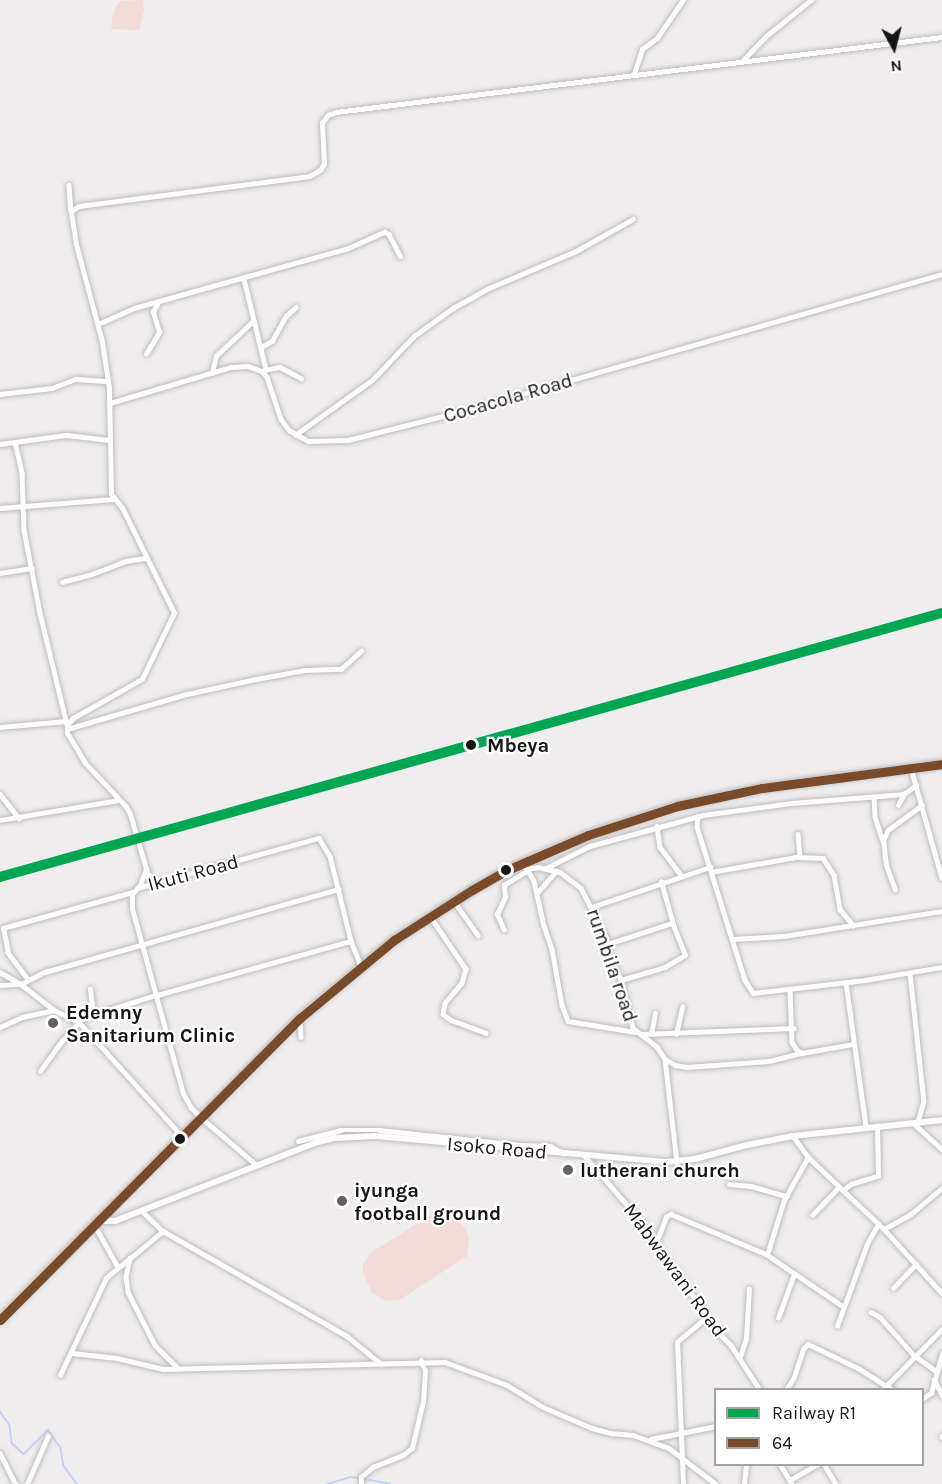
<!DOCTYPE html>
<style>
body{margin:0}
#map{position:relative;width:942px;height:1484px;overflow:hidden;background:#f0edef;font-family:Karla,sans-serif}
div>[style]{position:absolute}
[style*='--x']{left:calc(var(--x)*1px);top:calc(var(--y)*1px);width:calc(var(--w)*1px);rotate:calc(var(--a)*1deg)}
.green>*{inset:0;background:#f3dbd8}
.stream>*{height:1.5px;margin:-0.75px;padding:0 0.75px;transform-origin:0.75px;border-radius:0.75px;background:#c3d1f5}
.roads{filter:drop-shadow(0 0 2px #bebcbe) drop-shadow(0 0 2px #bebcbe)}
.minor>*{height:4.5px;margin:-2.25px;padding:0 2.25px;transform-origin:2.25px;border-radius:2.25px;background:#fdfcfd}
.tertiary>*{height:6px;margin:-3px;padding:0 3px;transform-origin:3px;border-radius:3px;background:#fdfcfd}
.trunk>*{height:8px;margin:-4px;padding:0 4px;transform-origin:4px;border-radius:4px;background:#fdfcfd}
.bus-1>*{height:9px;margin:-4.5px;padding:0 4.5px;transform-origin:4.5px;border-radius:4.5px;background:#7a4b2a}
.rail-1>*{height:10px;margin:-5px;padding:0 5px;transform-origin:5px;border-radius:5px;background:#00a651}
.dots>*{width:16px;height:16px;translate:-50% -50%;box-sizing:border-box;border:3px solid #fff;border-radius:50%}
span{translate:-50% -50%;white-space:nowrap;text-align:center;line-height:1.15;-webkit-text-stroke:4.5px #fff;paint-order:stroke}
.street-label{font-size:20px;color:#171617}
.stop-label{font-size:20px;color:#171617;font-weight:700}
.left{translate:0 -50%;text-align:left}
.poi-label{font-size:20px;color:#171617;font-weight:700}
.legend{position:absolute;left:714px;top:1388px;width:210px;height:78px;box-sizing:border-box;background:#fff;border:2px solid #a2a2a2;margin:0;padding:8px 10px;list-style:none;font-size:18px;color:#171617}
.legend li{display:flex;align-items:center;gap:12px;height:30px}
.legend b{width:30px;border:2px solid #a2a2a2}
.north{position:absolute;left:864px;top:18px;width:60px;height:60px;-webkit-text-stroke:4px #fff;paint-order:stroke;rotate:173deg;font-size:16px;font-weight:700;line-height:24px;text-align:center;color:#171617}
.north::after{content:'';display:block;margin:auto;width:21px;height:27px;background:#171617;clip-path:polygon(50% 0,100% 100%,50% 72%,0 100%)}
</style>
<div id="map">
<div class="green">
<div style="clip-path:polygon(143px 0,144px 11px,139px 30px,111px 29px,113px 13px,120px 1px)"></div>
<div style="clip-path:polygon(446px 1214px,457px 1219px,465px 1228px,469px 1238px,467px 1256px,401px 1299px,386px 1301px,372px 1293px,363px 1272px,363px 1265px,370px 1253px,431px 1215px)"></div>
</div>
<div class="stream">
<div style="--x:0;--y:1411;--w:18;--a:56"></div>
<div style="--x:10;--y:1426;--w:17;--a:83"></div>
<div style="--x:12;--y:1443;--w:16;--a:43"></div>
<div style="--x:24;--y:1454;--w:34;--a:-45"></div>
<div style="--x:48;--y:1430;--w:22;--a:54"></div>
<div style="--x:61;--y:1448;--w:18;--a:81"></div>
<div style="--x:64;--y:1466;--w:22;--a:54"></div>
<div style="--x:363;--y:1479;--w:27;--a:10"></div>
<div style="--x:328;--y:1484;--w:24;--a:-17"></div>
<div style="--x:351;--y:1477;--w:7;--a:8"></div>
</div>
<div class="roads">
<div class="minor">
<div style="--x:743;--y:60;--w:33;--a:-46"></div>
<div style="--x:766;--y:36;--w:58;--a:-38.7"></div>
<div style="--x:634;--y:74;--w:26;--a:-72"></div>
<div style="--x:642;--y:49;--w:19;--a:-36"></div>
<div style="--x:657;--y:38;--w:46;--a:-55.6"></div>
<div style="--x:69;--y:185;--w:26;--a:86"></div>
<div style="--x:244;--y:279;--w:93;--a:76.3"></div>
<div style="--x:98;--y:324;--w:39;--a:-24"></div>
<div style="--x:134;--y:308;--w:220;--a:-15.6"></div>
<div style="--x:346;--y:249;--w:42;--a:-24.1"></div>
<div style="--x:384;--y:232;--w:5;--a:22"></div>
<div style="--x:389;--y:234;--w:25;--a:63"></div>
<div style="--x:261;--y:347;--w:13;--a:-29"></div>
<div style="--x:272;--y:341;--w:29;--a:-61"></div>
<div style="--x:286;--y:316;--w:13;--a:-42"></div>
<div style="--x:146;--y:354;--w:26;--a:-59"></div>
<div style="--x:159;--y:332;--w:21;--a:-107"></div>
<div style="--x:153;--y:312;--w:11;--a:-63"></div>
<div style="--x:264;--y:370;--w:16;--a:-11"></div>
<div style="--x:280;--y:367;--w:24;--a:28"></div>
<div style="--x:212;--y:373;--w:17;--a:-77"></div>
<div style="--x:216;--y:356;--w:51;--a:-43.4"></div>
<div style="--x:0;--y:394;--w:52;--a:-6.6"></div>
<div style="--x:52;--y:388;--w:26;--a:-21"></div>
<div style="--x:76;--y:379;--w:32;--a:4"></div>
<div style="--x:110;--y:403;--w:126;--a:-16.6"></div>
<div style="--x:231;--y:367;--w:17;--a:-3"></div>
<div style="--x:248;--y:366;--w:15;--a:20"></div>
<div style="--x:262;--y:371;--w:8;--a:50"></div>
<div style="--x:267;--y:377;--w:44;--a:71.6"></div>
<div style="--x:281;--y:419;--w:14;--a:54"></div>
<div style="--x:289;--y:430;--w:22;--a:30"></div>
<div style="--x:308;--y:441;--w:40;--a:-1.4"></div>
<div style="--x:348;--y:440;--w:114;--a:-14.2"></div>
<div style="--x:459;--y:412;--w:502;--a:-15.95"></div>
<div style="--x:295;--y:435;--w:95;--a:-35.5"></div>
<div style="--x:372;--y:380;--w:61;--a:-46.3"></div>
<div style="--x:414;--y:336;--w:48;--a:-35.7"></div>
<div style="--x:453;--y:308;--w:41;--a:-29.1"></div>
<div style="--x:489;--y:288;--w:95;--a:-23"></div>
<div style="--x:576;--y:251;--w:65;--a:-29.3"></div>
<div style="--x:15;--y:442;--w:32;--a:77"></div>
<div style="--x:22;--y:473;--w:57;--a:88"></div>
<div style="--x:24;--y:530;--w:85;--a:79.1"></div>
<div style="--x:40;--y:613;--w:115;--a:76.4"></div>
<div style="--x:0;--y:444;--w:68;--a:-7.7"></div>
<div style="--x:67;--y:435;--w:42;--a:6.8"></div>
<div style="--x:0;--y:508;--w:113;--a:-4.6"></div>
<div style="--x:0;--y:573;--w:32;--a:-9"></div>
<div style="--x:62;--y:582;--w:31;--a:-15"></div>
<div style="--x:92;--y:574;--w:36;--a:-21"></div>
<div style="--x:126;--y:561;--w:19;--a:-9"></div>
<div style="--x:0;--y:727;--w:66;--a:-5.2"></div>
<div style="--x:67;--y:729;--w:125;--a:-16.3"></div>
<div style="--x:187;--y:694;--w:66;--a:-12.3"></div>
<div style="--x:251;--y:680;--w:55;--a:-10.5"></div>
<div style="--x:305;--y:670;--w:36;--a:-2"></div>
<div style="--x:341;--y:669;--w:27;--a:-42"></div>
<div style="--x:911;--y:768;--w:114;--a:74.3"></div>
<div style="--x:0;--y:794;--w:31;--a:52"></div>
<div style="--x:874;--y:797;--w:20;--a:87"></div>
<div style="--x:875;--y:817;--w:25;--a:72"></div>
<div style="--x:898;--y:805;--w:13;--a:-61"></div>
<div style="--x:698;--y:816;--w:11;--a:95"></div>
<div style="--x:697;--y:827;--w:160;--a:72.6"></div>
<div style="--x:745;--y:980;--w:15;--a:58"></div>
<div style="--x:753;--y:993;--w:113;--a:-6.6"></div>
<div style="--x:865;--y:980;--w:78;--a:-9.6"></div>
<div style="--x:0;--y:820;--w:121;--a:-9.5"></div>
<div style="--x:657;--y:826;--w:21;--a:82"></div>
<div style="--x:660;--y:847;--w:35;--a:53"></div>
<div style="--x:798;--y:834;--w:23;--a:85"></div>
<div style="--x:526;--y:868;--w:15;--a:58"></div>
<div style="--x:534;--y:881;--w:46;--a:77.5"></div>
<div style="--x:544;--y:926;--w:24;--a:71"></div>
<div style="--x:552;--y:949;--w:57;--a:79.9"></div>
<div style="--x:562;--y:1005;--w:17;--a:69"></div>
<div style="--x:568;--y:1021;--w:68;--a:9.3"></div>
<div style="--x:546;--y:868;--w:49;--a:-26.6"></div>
<div style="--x:590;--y:846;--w:117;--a:-15.3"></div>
<div style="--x:703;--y:815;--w:90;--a:-7.7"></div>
<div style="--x:792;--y:803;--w:112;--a:-4.6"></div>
<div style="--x:904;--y:794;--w:15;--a:-37"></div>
<div style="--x:146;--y:869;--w:17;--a:65"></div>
<div style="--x:528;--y:869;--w:10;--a:-11"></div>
<div style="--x:538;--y:867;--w:23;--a:13"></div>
<div style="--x:560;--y:872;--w:26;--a:37"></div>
<div style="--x:581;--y:888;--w:55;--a:63"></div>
<div style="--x:606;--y:937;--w:18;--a:77"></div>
<div style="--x:610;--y:955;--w:27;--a:66"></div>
<div style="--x:621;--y:980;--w:49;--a:76"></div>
<div style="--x:633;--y:1028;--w:31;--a:38"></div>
<div style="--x:657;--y:1047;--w:14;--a:56"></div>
<div style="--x:665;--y:1059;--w:12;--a:31"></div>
<div style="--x:675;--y:1065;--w:12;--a:9"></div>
<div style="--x:687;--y:1067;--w:82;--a:-4.2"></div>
<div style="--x:769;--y:1061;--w:34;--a:-14"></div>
<div style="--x:711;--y:872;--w:86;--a:-10"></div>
<div style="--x:796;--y:857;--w:27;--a:2"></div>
<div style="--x:823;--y:858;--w:20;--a:57"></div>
<div style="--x:834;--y:875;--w:35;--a:80"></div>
<div style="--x:840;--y:909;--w:21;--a:51"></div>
<div style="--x:137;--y:888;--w:189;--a:-15.4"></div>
<div style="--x:319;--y:838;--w:21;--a:59"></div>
<div style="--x:330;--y:856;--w:88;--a:76.1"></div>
<div style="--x:351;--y:941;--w:27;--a:68"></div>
<div style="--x:895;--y:890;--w:27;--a:-110"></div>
<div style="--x:886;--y:865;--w:24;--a:-97"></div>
<div style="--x:883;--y:841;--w:12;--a:-66"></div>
<div style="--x:888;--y:830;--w:42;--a:-36.3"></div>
<div style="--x:537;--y:893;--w:29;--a:-49"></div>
<div style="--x:454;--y:901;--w:42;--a:54.8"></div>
<div style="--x:592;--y:907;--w:125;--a:-18.7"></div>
<div style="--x:430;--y:916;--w:64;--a:55.8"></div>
<div style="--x:466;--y:969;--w:15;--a:106"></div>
<div style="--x:462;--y:983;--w:26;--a:130"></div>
<div style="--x:445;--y:1003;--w:11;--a:100"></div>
<div style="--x:443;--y:1014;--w:10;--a:37"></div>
<div style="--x:451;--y:1020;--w:37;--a:20"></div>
<div style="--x:504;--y:930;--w:17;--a:-114"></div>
<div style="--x:497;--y:914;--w:19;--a:-65"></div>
<div style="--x:505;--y:897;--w:12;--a:-95"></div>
<div style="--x:504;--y:885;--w:28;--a:-32"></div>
<div style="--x:732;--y:939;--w:52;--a:-3.3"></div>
<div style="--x:784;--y:936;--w:160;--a:-9"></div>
<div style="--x:608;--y:944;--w:67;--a:-18.2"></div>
<div style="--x:0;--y:972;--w:24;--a:30"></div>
<div style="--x:21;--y:984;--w:42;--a:38.2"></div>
<div style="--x:54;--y:1010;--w:28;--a:26"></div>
<div style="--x:79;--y:1022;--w:154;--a:47.9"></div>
<div style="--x:910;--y:973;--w:129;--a:83.8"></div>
<div style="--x:924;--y:1101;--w:22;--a:106"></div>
<div style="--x:28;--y:980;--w:34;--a:-127"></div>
<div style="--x:8;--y:953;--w:25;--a:-101"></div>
<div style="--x:3;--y:928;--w:135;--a:-15.5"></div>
<div style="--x:621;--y:980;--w:46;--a:-16.5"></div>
<div style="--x:665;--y:967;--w:23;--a:-31"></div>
<div style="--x:685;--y:955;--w:29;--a:-112"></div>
<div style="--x:674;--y:928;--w:48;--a:-105.8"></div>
<div style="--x:846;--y:982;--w:146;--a:82.1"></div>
<div style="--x:0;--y:985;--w:21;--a:-3"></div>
<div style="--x:21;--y:984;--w:27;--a:-27"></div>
<div style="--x:45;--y:972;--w:305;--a:-15.8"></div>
<div style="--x:790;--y:990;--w:52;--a:87.8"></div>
<div style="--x:792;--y:1042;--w:9;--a:58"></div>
<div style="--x:797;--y:1050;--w:6;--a:31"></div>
<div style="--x:802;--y:1053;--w:52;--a:-10"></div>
<div style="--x:157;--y:995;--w:201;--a:-15.6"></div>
<div style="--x:85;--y:1016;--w:12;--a:-55"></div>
<div style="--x:92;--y:1006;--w:17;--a:-97"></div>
<div style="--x:300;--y:1018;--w:19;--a:87"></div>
<div style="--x:0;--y:1027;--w:24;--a:-24"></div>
<div style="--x:22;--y:1017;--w:33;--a:-12"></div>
<div style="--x:642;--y:1034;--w:152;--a:-2.3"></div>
<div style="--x:651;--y:1034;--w:21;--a:-79"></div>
<div style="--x:676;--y:1034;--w:28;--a:-77"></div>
<div style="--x:665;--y:1059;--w:104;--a:83.4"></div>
<div style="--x:40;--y:1071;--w:37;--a:-54"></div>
<div style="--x:62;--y:1041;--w:31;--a:-48"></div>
<div style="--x:83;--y:1018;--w:77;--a:-17.5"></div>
<div style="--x:913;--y:1123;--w:39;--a:42"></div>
<div style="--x:793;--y:1136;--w:26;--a:54"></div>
<div style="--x:808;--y:1157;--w:105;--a:43.5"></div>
<div style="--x:884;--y:1229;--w:86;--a:47.8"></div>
<div style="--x:298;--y:1141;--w:44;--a:-14.3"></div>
<div style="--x:341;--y:1130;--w:38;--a:0"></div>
<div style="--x:379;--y:1130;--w:141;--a:6.1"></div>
<div style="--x:519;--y:1145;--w:31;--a:2"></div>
<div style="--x:550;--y:1146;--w:15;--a:28"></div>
<div style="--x:584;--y:1155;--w:78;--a:49.2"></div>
<div style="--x:635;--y:1214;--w:120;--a:54.5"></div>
<div style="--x:705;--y:1312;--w:12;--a:70"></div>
<div style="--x:709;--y:1323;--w:31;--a:45"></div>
<div style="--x:731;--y:1345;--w:54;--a:57.2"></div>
<div style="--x:256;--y:1165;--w:72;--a:-139.5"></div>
<div style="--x:201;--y:1118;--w:14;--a:-135"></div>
<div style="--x:191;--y:1108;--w:16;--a:-120"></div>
<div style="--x:183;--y:1094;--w:192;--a:-105.4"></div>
<div style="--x:132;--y:909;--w:15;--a:-90"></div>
<div style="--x:132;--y:894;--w:12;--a:-48"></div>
<div style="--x:140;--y:885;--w:17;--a:-69"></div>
<div style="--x:146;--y:869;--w:57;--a:-106.2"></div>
<div style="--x:130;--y:814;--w:8;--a:-120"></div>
<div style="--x:126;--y:807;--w:60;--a:-133"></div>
<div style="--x:85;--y:763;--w:35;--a:-121"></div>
<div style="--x:67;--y:733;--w:8;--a:-90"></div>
<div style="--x:67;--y:725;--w:9;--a:-49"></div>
<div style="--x:73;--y:718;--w:79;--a:-29.5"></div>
<div style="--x:142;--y:679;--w:73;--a:-64.1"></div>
<div style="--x:174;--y:613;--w:117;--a:-116.3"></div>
<div style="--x:122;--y:508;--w:18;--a:-128"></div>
<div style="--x:111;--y:494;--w:106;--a:-91.1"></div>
<div style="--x:109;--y:388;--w:47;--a:-98.7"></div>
<div style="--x:102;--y:342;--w:101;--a:-104.9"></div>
<div style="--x:76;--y:244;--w:33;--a:-99"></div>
<div style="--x:71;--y:211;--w:9;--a:-32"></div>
<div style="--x:79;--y:206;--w:233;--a:-7.4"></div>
<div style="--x:310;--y:176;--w:12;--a:-31"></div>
<div style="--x:320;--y:170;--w:7;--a:-56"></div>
<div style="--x:324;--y:164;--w:41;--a:-92.8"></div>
<div style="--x:322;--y:123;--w:10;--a:-53"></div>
<div style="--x:328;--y:115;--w:9;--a:-21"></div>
<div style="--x:336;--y:112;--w:611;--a:-7.06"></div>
<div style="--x:729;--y:1184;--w:22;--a:5"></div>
<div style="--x:751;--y:1186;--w:37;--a:16"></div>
<div style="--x:843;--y:1190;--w:10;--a:-37"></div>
<div style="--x:851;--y:1184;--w:28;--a:-17"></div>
<div style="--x:878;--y:1176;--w:50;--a:-91.1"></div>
<div style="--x:141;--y:1210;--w:30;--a:44"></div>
<div style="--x:163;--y:1231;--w:212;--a:29.7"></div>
<div style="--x:347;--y:1336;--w:43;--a:39.3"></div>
<div style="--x:812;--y:1215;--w:39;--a:-46"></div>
<div style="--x:95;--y:1226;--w:47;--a:60.7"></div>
<div style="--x:884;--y:1229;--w:31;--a:-29"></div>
<div style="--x:911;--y:1214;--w:40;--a:-40"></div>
<div style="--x:656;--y:1243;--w:28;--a:-69"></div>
<div style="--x:666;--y:1217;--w:6;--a:-31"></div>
<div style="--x:671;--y:1214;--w:103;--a:22.8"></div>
<div style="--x:766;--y:1254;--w:94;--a:34.2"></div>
<div style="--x:767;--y:1255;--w:58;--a:-72.8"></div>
<div style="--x:784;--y:1200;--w:49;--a:-60.8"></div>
<div style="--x:130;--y:1258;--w:19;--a:102"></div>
<div style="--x:126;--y:1277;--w:15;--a:82"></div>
<div style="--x:128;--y:1292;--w:59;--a:63"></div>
<div style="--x:155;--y:1345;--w:33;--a:45"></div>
<div style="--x:893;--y:1288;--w:33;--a:-46"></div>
<div style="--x:871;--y:1312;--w:10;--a:29"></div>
<div style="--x:880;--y:1317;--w:51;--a:48.2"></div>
<div style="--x:914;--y:1355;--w:27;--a:36"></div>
<div style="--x:778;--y:1318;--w:47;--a:-70"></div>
<div style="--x:837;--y:1326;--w:87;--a:-69.9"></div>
<div style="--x:867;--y:1244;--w:23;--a:-61"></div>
<div style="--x:72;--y:1353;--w:45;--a:6.3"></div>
<div style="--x:117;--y:1358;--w:47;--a:13.4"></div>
<div style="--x:163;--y:1369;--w:282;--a:-1.4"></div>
<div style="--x:445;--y:1362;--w:66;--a:20.4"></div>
<div style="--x:507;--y:1385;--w:42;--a:31.4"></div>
<div style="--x:543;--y:1407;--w:53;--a:23.2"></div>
<div style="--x:592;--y:1428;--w:20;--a:15"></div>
<div style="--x:611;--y:1433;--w:22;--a:5"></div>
<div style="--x:633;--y:1435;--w:38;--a:20"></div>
<div style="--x:669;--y:1448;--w:59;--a:37.5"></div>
<div style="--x:740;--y:1357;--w:20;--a:-72"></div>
<div style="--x:746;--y:1338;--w:49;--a:-86.5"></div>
<div style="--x:60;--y:1375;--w:107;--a:-64.6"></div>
<div style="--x:106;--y:1278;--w:74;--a:-39.5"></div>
<div style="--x:934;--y:1379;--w:18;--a:63"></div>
<div style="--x:786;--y:1390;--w:15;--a:-58"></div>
<div style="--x:794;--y:1377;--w:29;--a:-72"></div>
<div style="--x:803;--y:1349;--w:7;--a:-45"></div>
<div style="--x:808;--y:1344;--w:55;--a:25.6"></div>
<div style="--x:858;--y:1368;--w:41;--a:32.2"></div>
<div style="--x:882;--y:1390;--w:86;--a:-45.5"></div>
<div style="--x:922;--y:1399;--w:11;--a:-34"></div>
<div style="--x:931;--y:1393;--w:41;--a:-74.2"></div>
<div style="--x:941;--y:1437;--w:1;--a:-45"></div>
<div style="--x:651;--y:1439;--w:66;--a:-11.3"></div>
<div style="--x:0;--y:1453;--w:35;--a:63"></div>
<div style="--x:780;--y:1464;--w:23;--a:59"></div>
<div style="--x:824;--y:1464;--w:23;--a:59"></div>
<div style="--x:790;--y:1480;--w:32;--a:-30"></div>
<div style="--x:27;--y:1484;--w:52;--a:-66.4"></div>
<div style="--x:361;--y:1484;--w:7;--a:-90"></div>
<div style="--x:361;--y:1477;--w:16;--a:-40"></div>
<div style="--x:373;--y:1467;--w:32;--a:-22"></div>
<div style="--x:403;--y:1455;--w:11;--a:-38"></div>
<div style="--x:412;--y:1448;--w:48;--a:-76.8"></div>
<div style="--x:423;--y:1401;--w:30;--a:-86"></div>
<div style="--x:425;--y:1371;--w:11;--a:-112"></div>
<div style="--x:683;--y:1484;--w:142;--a:-92.4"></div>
<div style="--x:677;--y:1342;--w:38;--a:-40"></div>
<div style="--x:744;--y:1484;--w:20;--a:-84"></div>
</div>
<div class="tertiary">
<div style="--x:100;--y:1221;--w:15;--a:0"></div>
<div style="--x:115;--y:1221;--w:218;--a:-21.3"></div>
<div style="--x:318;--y:1142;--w:17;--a:-13"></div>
<div style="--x:335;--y:1138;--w:40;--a:-2.9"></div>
<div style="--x:375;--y:1136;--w:291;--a:5.1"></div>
<div style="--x:665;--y:1162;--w:30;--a:-6"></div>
<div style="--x:695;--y:1159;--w:54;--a:-15.1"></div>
<div style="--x:747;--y:1145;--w:47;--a:-11.1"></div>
<div style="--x:793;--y:1136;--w:150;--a:-6.1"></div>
</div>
<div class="trunk">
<div style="--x:0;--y:1320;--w:426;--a:-45.2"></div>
<div style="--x:300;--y:1018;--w:122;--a:-39.7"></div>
<div style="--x:394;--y:940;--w:93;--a:-32.7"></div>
<div style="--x:472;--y:890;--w:40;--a:-29.7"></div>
<div style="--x:507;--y:870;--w:88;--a:-23.4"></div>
<div style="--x:588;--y:835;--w:94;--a:-18"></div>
<div style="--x:677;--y:806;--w:87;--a:-12"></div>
<div style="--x:762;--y:788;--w:182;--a:-7.6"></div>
</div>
</div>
<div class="bus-1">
<div style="--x:0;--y:1320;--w:426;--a:-45.2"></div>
<div style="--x:300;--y:1018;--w:122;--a:-39.7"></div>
<div style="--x:394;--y:940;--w:93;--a:-32.7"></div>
<div style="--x:472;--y:890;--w:40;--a:-29.7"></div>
<div style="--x:507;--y:870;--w:88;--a:-23.4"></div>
<div style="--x:588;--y:835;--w:94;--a:-18"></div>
<div style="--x:677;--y:806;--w:87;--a:-12"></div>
<div style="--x:762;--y:788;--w:182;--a:-7.6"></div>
</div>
<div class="rail-1">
<div style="--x:0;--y:877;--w:978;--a:-15.66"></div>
</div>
<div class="dots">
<div style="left:471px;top:745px;background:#171617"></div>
<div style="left:506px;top:870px;background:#171617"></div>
<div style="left:53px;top:1023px;background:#636163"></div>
<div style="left:180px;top:1139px;background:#171617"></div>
<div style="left:568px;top:1170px;background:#636163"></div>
<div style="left:342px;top:1201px;background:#636163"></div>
</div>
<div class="street-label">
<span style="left:508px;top:398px;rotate:-16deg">Cocacola Road</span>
<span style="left:193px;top:873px;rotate:-15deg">Ikuti Road</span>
<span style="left:612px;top:965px;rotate:71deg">rumbila road</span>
<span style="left:497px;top:1148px;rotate:5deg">Isoko Road</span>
<span style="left:675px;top:1270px;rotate:54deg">Mabwawani Road</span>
</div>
<div class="stop-label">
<span class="left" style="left:487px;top:745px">Mbeya</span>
</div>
<div class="poi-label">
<span class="left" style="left:66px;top:1024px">Edemny<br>Sanitarium Clinic</span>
<span class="left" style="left:580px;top:1170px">lutherani church</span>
<span class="left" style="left:354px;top:1202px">iyunga<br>football ground</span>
</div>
<ul class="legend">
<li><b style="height:8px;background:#00a651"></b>Railway R1</li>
<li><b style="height:8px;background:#7a4b2a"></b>64</li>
</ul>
<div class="north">N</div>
</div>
